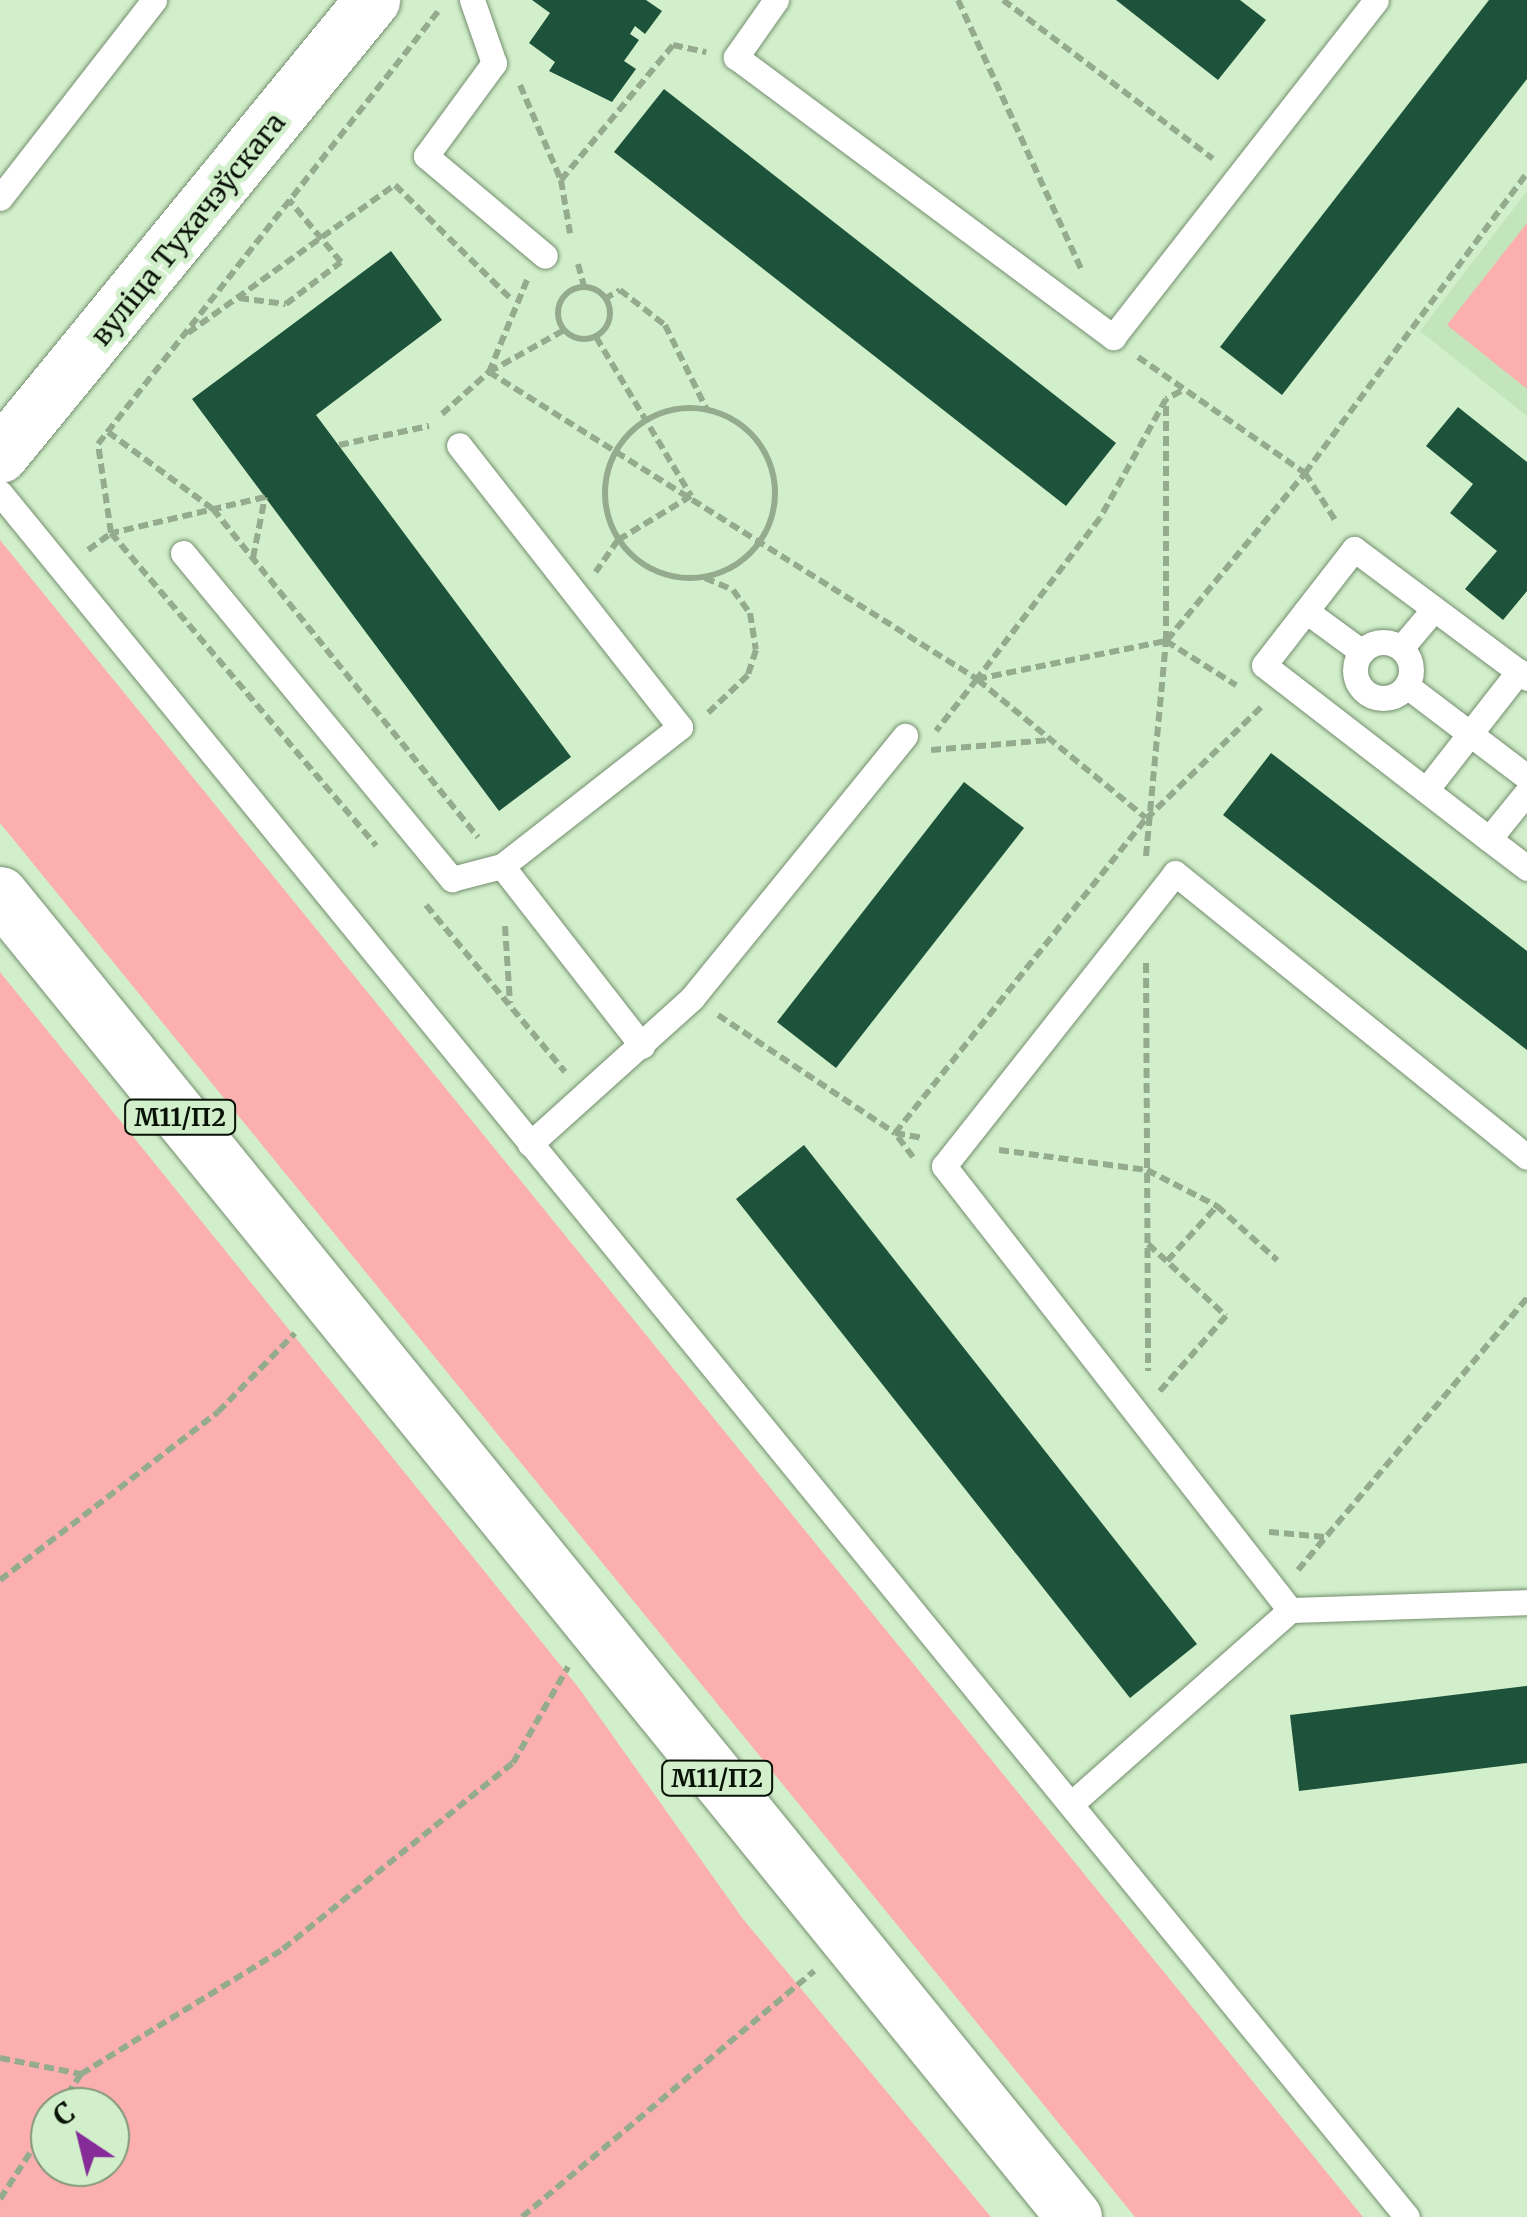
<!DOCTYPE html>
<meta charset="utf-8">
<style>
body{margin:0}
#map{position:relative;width:1527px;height:2217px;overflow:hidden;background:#d2efcb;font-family:Merriweather,serif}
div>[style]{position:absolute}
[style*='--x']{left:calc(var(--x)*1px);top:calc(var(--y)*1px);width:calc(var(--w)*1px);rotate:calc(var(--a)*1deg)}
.built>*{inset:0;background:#c3e5bb}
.green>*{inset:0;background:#fbb0af}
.building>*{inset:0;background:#1d533a}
.path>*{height:6px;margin-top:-3px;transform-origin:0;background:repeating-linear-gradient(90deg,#94ab8e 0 10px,transparent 0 15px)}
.path>.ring{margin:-3px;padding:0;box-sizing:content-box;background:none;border:6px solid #94ab8e;border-radius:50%}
.roads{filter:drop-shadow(0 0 2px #748e6e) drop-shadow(0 0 2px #748e6e)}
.lane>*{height:25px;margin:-12.5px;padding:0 12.5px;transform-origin:12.5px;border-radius:12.5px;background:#fff}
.lane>.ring{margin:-12.5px;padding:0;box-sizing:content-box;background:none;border:25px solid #fff;border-radius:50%}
.secondary>*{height:55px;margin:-27.5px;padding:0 27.5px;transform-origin:27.5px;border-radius:27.5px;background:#fff}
.highway>*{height:55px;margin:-27.5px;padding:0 27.5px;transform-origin:27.5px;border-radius:27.5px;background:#fff}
span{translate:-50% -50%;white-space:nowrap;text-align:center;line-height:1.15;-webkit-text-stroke:10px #d2efcb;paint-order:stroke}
.shield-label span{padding:2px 8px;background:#d2efcb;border:2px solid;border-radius:8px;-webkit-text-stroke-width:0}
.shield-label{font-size:25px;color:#081206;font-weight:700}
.street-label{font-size:28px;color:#081206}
.north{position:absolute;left:30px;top:2087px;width:100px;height:100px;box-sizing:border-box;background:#d2efcb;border:2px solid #81977c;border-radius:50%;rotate:325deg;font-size:28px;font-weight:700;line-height:40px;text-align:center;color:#081206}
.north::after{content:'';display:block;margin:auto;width:35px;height:45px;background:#852c98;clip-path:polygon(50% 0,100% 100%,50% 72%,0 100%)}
</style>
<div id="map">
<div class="built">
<div style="clip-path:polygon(1527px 191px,1527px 416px,1420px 331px)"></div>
</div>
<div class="green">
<div style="clip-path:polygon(1527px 223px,1527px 389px,1447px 325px)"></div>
<div style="clip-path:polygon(0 540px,1363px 2217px,1135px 2217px,0 823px)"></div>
<div style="clip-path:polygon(evenodd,0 972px,578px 1687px,743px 1919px,991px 2217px,0 2217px,0 972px,110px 2107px,110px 2167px,50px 2167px,50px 2107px,110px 2107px)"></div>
</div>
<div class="building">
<div style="clip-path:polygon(532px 0,646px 0,662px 11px,645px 34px,635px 26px,630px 34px,639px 40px,624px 61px,636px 69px,612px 102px,549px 71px,555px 62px,529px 43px,550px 13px)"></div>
<div style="clip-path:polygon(1116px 0,1240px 0,1266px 20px,1218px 80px)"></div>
<div style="clip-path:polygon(1489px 0,1527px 0,1527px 79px,1282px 395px,1220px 347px)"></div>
<div style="clip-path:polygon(664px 89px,1116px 443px,1066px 506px,614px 152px)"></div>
<div style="clip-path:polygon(391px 251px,442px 320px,316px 415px,571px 757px,499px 811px,192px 399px)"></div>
<div style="clip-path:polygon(1458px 407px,1527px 462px,1527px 591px,1503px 620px,1465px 589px,1497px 551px,1450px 513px,1473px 484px,1426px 446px)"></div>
<div style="clip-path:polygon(1271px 753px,1527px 951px,1527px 1050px,1223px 815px)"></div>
<div style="clip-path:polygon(964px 782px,1024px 828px,836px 1068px,777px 1022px)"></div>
<div style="clip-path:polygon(804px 1145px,1197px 1644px,1130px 1698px,736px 1199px)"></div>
<div style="clip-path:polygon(1527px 1686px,1527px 1763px,1299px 1791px,1290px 1715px)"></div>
</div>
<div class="path">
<div style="--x:958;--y:0;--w:296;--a:65.4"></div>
<div style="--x:1003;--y:0;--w:263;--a:37.1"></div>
<div style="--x:520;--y:85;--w:103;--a:66.7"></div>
<div style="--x:561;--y:180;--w:54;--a:80.4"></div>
<div style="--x:561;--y:180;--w:175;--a:-50.3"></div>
<div style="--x:673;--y:45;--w:34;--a:12"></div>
<div style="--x:578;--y:264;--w:24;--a:75"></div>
<div style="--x:527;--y:280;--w:100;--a:112.4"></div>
<div style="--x:489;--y:372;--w:577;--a:32.17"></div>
<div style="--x:977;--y:679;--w:66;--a:128.3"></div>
<div class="ring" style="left:558px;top:287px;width:46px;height:46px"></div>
<div style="--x:239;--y:298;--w:47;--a:7.3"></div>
<div style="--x:286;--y:304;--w:69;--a:-37.4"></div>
<div style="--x:341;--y:262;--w:81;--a:-130"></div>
<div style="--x:604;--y:299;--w:18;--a:-29"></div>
<div style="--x:620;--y:290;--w:57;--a:37.9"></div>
<div style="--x:665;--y:325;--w:95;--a:63.7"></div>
<div style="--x:188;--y:333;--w:254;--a:-35.6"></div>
<div style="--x:395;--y:185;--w:164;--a:44.5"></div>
<div style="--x:596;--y:337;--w:185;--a:59.1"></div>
<div style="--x:691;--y:496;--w:85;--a:148.9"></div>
<div style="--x:618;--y:540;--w:39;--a:125"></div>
<div style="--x:1138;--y:357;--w:203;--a:34.8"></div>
<div style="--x:1305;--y:473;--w:59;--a:57.4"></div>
<div style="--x:1181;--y:391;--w:17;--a:152"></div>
<div style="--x:1166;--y:399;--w:136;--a:119"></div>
<div style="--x:1100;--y:518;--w:203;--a:127.4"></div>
<div style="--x:977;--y:679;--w:193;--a:-11.4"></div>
<div style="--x:1166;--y:641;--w:83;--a:32.2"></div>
<div class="ring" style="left:605px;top:408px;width:164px;height:164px"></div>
<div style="--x:442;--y:414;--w:63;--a:-41.8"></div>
<div style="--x:489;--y:372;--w:86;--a:-29.2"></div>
<div style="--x:108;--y:432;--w:130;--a:36.3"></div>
<div style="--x:213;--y:509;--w:422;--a:51.1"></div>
<div style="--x:339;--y:445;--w:92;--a:-11.9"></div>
<div style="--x:88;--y:550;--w:29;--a:-36"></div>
<div style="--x:111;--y:533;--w:90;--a:-98.3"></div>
<div style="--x:98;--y:444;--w:553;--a:-51.83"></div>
<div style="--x:253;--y:558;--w:62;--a:-78.9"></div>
<div style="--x:265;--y:497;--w:158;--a:166.8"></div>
<div style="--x:111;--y:533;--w:410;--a:49.7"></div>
<div style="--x:705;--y:578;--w:30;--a:23"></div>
<div style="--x:733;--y:590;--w:29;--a:54"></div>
<div style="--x:750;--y:613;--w:37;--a:81"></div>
<div style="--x:756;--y:650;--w:26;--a:108"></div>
<div style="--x:748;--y:675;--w:55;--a:136.5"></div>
<div style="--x:1167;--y:640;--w:217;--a:-50.4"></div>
<div style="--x:1305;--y:473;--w:373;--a:-53.5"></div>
<div style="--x:978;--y:680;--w:217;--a:39.4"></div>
<div style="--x:931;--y:750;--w:118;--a:-4.8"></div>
<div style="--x:1146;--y:856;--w:216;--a:-84.7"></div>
<div style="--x:1166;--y:641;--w:242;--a:-90"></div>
<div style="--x:426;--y:905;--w:217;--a:50.2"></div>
<div style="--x:505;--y:926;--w:77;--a:86.3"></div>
<div style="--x:1146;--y:963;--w:408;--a:89.7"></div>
<div style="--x:718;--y:1015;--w:213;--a:33.7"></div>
<div style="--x:895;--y:1133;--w:402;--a:-51.4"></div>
<div style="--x:1146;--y:819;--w:162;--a:-44.2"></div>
<div style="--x:999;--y:1150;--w:149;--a:7.7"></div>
<div style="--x:1147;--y:1170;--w:79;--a:27.2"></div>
<div style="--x:1217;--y:1206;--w:81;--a:42"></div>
<div style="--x:913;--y:1157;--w:30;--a:-127"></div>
<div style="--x:895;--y:1133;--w:27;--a:10"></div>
<div style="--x:1148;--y:1244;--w:106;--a:42.7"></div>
<div style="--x:1226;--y:1316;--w:101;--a:131.4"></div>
<div style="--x:1167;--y:1261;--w:74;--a:-47.7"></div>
<div style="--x:1269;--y:1532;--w:56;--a:5.1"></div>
<div style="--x:1298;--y:1570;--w:356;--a:-49.9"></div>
<div style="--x:0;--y:1580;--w:275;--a:-37.6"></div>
<div style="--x:218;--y:1412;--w:110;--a:-45.7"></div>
<div style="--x:0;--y:2058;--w:83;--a:11.2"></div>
<div style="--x:81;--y:2074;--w:40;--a:124"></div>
<div style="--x:81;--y:2074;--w:238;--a:-31.7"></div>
<div style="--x:283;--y:1949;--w:296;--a:-39"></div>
<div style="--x:513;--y:1763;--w:111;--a:-60.2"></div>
<div style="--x:0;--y:2199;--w:92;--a:-57"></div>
<div style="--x:522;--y:2217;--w:382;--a:-40.1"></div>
</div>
<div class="roads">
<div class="lane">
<div style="--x:472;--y:0;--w:67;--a:70.8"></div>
<div style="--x:494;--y:63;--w:115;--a:126.2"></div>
<div style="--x:426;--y:156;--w:155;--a:40"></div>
<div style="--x:776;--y:0;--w:70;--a:125.1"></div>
<div style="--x:736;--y:57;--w:470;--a:36.6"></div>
<div style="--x:1113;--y:337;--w:427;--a:-52"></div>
<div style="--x:0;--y:198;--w:251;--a:-52.1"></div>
<div style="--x:0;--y:493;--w:2225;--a:50.78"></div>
<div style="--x:183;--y:553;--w:423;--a:50.5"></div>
<div style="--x:452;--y:879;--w:52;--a:-14.6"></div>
<div style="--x:502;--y:866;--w:226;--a:-38"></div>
<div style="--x:680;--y:727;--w:358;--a:-128.1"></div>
<div style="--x:1306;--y:611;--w:69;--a:36.2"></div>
<div class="ring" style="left:1355px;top:642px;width:31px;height:31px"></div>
<div style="--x:1401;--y:648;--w:51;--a:-49.8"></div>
<div style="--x:1407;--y:686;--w:151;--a:37.2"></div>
<div style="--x:1426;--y:790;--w:151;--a:-52"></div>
<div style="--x:1527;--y:792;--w:60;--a:129"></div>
<div style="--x:1489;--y:839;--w:48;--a:37.3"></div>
<div style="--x:1489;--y:839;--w:284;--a:-142.3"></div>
<div style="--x:1264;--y:665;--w:147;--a:-52.2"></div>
<div style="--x:1354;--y:549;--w:216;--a:36.7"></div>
<div style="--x:502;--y:866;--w:228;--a:52.1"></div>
<div style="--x:530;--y:1144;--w:218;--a:-42"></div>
<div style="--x:692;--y:998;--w:338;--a:-50.9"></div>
<div style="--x:1290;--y:1610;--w:563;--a:-127.93"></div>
<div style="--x:944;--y:1166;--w:373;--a:-51.7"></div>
<div style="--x:1175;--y:873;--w:452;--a:38.9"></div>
<div style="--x:1071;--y:1804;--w:293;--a:-41.5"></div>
<div style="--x:1290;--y:1610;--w:237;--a:-1.9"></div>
</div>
<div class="secondary">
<div style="--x:0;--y:455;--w:588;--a:-50.73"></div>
</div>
<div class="highway">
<div style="--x:0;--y:894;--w:1704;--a:50.93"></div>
</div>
</div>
<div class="shield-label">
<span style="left:180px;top:1117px">М11/П2</span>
<span style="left:717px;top:1778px">М11/П2</span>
</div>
<div class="street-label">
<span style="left:188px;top:229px;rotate:-51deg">вуліца Тухачэўскага</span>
</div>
<div class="north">С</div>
</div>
